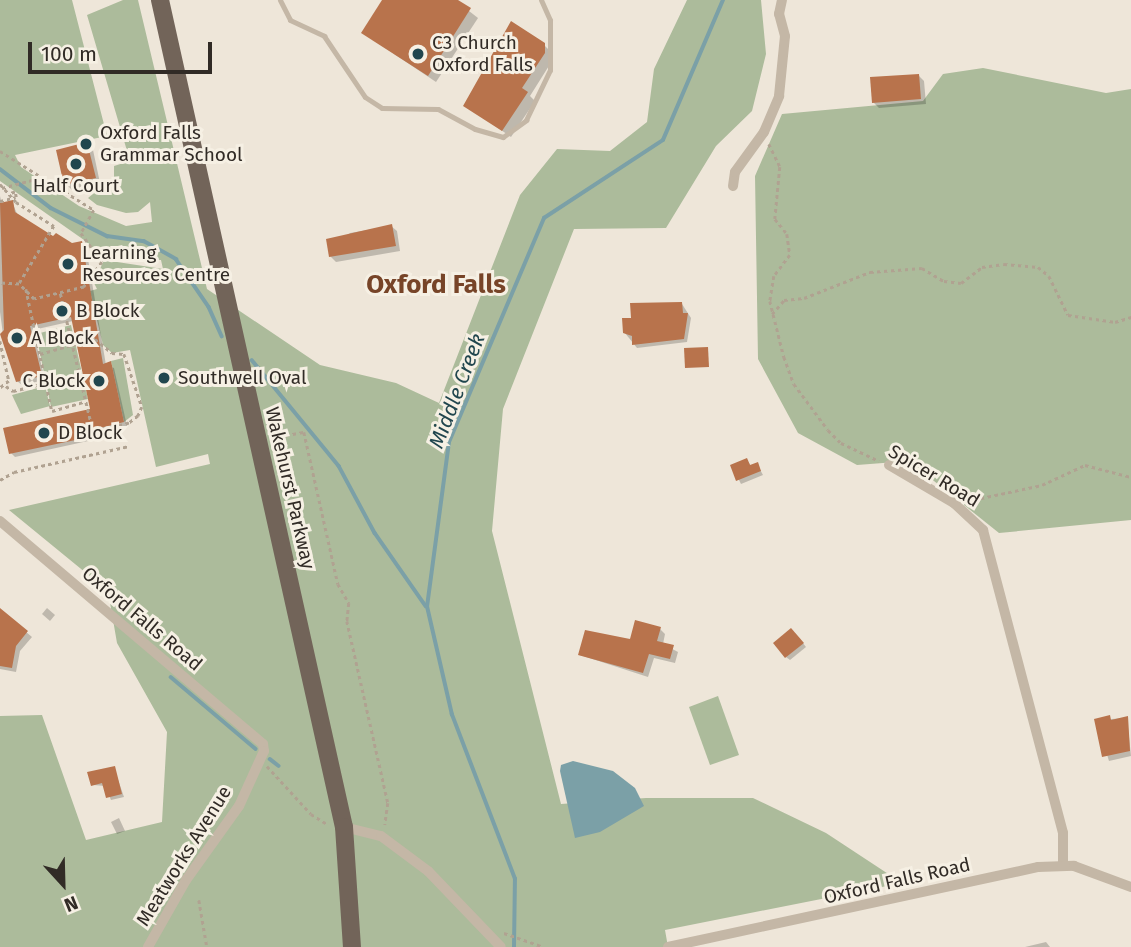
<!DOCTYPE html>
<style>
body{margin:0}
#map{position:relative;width:1131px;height:947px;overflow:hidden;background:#eee6d9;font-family:"Fira Sans",sans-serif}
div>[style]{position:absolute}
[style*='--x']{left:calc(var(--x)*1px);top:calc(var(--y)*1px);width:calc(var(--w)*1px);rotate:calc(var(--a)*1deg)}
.green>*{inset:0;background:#acbb9b}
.water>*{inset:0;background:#7ba0a7}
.shadow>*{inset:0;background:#0003}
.stream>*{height:3.5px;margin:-1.75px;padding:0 1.75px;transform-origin:1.75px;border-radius:1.75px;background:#7ba0a7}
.building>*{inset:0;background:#b8734c}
.path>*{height:2.5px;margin-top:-1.25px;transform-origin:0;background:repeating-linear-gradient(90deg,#b0a291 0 3.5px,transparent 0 7px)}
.lane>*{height:5px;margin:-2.5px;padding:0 2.5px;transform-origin:2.5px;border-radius:2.5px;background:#c4b7a6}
.street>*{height:10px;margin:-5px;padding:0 5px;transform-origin:5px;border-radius:5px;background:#c4b7a6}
.primary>*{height:18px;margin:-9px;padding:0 9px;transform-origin:9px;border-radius:9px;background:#726459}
.dots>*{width:19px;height:19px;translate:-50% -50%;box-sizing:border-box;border:4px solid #f6f0e4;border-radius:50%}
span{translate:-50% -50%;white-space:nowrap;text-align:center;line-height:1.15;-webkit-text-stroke:6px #f6f0e4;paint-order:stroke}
.poi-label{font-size:19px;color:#312b26}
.left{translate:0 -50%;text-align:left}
.right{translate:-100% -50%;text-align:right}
.street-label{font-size:19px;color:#312b26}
.water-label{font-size:21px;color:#21464e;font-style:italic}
.district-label{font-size:26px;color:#774428;font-weight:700}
.north{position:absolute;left:28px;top:849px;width:70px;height:70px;-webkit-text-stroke:5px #f6f0e4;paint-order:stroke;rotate:158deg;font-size:19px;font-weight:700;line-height:28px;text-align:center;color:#312b26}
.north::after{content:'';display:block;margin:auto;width:24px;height:32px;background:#312b26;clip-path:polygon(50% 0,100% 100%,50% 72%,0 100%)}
.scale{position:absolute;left:28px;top:42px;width:184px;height:32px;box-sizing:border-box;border:4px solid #312b26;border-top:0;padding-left:9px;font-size:21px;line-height:24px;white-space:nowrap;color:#312b26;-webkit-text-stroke:5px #f6f0e4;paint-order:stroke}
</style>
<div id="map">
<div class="green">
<div style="clip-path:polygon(0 0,72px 0,107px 136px,15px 155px,21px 167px,79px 206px,126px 226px,152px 222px,150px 202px,138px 212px,126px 213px,97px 205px,88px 198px,114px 177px,114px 166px,130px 161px,87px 15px,123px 0,138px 0,207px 289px,320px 365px,396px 383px,439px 403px,520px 195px,557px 149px,610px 151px,647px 122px,654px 69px,687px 0,761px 0,766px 54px,752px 111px,716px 146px,666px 228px,574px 229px,503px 409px,492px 531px,561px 804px,646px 798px,753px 798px,826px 833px,902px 883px,665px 930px,668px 947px,0 947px,0 716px,42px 715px,86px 840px,162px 822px,167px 732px,117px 643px,108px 591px,9px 510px,210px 464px,208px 454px,156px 467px,130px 350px,112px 353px,103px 345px,90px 291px,97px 289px,94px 283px,104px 260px,163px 269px,161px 260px,100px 257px,84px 240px,0 181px)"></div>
<div style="clip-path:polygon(983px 68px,1106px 93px,1131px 89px,1131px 520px,999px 533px,909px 461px,857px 465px,798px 433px,758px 359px,755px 176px,782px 114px,923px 101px,943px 74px)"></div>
<div style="clip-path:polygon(71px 325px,88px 399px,51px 407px,36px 334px)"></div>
<div style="clip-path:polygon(123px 358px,133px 415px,124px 422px,111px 361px)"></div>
<div style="clip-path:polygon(45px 386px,50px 406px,21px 414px,12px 395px)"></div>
<div style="clip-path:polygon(718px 696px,739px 755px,710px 765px,689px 707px)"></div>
</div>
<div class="water">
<div style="clip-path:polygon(573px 761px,613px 771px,635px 788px,644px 806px,600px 832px,575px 838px,560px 771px,561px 765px)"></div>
</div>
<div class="shadow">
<div style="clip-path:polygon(384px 0,455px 0,478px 18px,436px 82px,363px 33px)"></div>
<div style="clip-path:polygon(511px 24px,544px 45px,552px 53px,552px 61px,530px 96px,535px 101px,511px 137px,465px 105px)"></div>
<div style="clip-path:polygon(918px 75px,924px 81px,926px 104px,879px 108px,873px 102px)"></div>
<div style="clip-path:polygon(87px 144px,93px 150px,100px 183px,72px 190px,66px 184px)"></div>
<div style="clip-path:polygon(0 196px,2px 205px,12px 202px,18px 216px,54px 239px,86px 247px,106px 365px,114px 368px,127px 426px,87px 436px,88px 441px,15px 457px,11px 453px,92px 411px,73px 321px,33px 330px,45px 380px,22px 385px,17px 381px,4px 342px,0 312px)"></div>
<div style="clip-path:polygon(391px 226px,397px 231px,400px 251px,336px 262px,330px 256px,350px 233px)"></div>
<div style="clip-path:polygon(682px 304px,691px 318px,687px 342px,637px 348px,625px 333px,633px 319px)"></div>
<div style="clip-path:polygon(747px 460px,751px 466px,757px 464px,763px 475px,741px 484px,732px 466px)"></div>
<div style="clip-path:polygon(47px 608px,55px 615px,50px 621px,42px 614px)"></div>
<div style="clip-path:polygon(0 610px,32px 637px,20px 651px,16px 672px,0 669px)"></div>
<div style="clip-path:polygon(660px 629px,665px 634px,663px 644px,678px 652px,675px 663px,654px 658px,648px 677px,580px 655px)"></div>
<div style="clip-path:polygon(795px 633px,806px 647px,790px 660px,786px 657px)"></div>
<div style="clip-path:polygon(1127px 718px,1131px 756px,1109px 761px,1096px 720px)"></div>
<div style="clip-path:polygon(114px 768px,124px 797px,111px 800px,105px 786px,93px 785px)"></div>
<div style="clip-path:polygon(119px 818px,125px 831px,117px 834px,111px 822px)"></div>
<div style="clip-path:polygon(1046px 942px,1050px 947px,1025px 947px)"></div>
</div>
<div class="stream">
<div style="--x:0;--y:169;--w:64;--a:37.4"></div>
<div style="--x:51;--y:208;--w:63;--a:26.6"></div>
<div style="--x:107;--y:236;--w:37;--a:8"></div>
<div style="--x:144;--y:241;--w:37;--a:29"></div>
<div style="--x:176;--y:259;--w:58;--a:55.5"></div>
<div style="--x:209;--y:307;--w:32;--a:66"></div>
<div style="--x:252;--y:360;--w:137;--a:50.6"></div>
<div style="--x:339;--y:466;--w:76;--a:61.8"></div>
<div style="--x:375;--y:533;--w:89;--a:55.1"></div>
<div style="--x:171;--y:677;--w:111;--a:40.3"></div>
<div style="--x:270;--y:759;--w:11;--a:38"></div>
<div style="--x:514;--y:947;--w:68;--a:-89.2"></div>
<div style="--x:515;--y:879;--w:176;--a:-111"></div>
<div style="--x:452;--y:715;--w:111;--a:-103"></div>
<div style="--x:427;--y:607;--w:166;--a:-82.4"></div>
<div style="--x:449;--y:442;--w:243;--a:-67"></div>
<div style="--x:544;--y:218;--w:142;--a:-33.2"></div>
<div style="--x:663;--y:140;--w:152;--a:-66.8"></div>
</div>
<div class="building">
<div style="clip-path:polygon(382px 0,458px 0,471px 8px,428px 76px,361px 33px)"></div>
<div style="clip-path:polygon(511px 21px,545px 43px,545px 53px,522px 88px,528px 92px,502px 131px,463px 106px)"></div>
<div style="clip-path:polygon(919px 74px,921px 99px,872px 103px,870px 77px)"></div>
<div style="clip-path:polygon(87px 142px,96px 178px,64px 185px,56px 150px)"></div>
<div style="clip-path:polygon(13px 200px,15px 212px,53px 236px,56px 233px,72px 243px,82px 241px,103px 364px,111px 361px,124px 422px,84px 432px,85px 438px,9px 454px,3px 428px,90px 409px,71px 317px,30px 326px,42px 376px,16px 382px,0 334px,4px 330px,0 203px)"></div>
<div style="clip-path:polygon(392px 224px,396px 246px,329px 257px,326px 239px)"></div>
<div style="clip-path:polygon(682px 302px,683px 313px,688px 313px,684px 339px,632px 345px,632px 336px,623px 333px,622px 318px,631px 318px,630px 303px)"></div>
<div style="clip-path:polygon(708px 347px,709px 367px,685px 368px,684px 348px)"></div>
<div style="clip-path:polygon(747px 458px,750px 465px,758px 462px,761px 471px,736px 481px,730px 465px)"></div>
<div style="clip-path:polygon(0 608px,28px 631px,16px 646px,12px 668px,0 666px)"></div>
<div style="clip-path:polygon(635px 620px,661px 627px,657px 641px,674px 645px,670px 659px,649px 654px,643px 673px,578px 655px,585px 630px,630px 639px)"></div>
<div style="clip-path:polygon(791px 628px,804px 643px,785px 658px,773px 643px)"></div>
<div style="clip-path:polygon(1110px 715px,1111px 720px,1128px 716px,1130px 751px,1102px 757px,1094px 719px)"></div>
<div style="clip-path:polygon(115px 766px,122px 794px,106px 798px,102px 783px,91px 786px,87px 772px)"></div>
</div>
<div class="path">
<div style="--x:769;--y:144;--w:25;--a:64"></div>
<div style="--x:780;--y:167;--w:52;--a:95.5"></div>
<div style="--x:775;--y:219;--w:19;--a:51"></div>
<div style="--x:787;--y:234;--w:21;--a:82"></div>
<div style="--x:790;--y:255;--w:26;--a:127"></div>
<div style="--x:774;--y:276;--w:25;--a:99"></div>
<div style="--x:770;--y:301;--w:58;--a:76"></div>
<div style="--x:784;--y:357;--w:29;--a:70"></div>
<div style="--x:794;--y:384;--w:57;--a:53.5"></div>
<div style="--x:828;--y:430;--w:18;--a:45"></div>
<div style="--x:841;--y:443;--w:42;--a:25.3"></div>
<div style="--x:0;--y:151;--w:111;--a:32.1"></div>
<div style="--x:94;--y:210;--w:26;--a:119"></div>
<div style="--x:81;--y:233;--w:36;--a:54"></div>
<div style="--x:102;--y:262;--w:31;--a:126"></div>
<div style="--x:84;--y:287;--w:51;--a:166.5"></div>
<div style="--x:34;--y:299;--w:21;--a:-135"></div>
<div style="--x:19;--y:284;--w:19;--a:-177"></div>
<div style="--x:0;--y:184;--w:24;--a:48"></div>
<div style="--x:16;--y:202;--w:45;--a:32.3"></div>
<div style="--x:54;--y:226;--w:68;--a:121.1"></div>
<div style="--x:2;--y:188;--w:42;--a:-15"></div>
<div style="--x:0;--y:201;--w:16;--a:-14"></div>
<div style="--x:16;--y:197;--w:5;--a:-101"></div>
<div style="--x:15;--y:192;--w:6;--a:162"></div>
<div style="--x:26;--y:289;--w:125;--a:78"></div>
<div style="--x:52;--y:411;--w:33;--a:-16"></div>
<div style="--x:772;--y:314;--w:18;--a:-49"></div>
<div style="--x:784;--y:300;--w:20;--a:-6"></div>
<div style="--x:804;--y:298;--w:71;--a:-21.5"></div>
<div style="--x:870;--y:272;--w:52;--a:-4.4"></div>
<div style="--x:922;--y:268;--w:26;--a:31"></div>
<div style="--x:944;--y:281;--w:17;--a:7"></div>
<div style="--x:961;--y:283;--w:26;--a:-37"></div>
<div style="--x:982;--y:267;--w:22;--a:-8"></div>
<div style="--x:1004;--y:264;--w:34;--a:5"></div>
<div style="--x:1038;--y:267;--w:14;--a:39"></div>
<div style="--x:1049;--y:276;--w:43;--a:64"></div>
<div style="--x:1068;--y:315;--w:48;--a:8.5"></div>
<div style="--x:1115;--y:322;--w:17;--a:-17"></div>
<div style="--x:0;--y:341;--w:41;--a:77.3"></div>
<div style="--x:9;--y:381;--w:11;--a:142"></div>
<div style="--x:40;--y:354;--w:33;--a:-16"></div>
<div style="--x:72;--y:345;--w:24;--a:-15"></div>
<div style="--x:95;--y:339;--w:22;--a:39"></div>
<div style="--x:112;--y:353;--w:12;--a:5"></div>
<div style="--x:124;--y:354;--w:56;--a:71.2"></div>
<div style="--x:142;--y:407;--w:10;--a:114"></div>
<div style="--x:138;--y:416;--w:11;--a:142"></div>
<div style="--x:129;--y:423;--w:37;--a:164"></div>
<div style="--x:93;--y:433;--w:90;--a:-103.4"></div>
<div style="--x:72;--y:345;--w:53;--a:-103"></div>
<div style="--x:6;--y:386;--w:9;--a:36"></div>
<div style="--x:13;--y:391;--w:34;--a:-14"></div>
<div style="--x:272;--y:438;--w:33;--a:-11"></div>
<div style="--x:304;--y:432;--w:156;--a:77.4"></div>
<div style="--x:338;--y:584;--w:22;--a:60"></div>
<div style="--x:349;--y:603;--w:18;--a:96"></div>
<div style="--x:347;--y:621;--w:187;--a:77.3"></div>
<div style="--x:388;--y:803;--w:22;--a:98"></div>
<div style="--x:0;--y:480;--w:16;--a:-30"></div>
<div style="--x:14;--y:472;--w:118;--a:-12.7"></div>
<div style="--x:967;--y:501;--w:77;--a:-12"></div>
<div style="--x:1042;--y:485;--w:47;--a:-24.9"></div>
<div style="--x:1085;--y:465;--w:48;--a:14.6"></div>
<div style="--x:267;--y:766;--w:65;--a:47.5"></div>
<div style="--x:311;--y:814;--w:19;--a:32"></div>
<div style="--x:199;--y:900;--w:48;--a:80.3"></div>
<div style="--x:504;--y:933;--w:42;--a:19.3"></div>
</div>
<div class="lane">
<div style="--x:280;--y:0;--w:22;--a:63"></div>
<div style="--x:290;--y:20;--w:38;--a:25"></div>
<div style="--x:324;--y:36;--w:73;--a:56.1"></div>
<div style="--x:365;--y:97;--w:20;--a:33"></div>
<div style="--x:382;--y:108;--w:56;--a:1"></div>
<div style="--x:438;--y:109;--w:42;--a:28.4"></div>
<div style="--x:475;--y:129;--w:29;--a:16"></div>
<div style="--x:503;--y:137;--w:29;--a:-36"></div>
<div style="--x:526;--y:120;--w:55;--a:-64.4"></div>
<div style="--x:550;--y:70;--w:50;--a:-90"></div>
<div style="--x:550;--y:20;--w:22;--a:-114"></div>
</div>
<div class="street">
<div style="--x:733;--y:186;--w:14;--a:-82"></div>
<div style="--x:735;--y:172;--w:49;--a:-54.1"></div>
<div style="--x:764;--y:132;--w:39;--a:-67"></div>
<div style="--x:779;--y:96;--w:60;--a:-84.3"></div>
<div style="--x:785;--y:36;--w:23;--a:-105"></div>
<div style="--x:779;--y:14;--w:14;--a:-78"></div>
<div style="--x:889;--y:465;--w:75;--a:30.3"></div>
<div style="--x:954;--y:503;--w:40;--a:43"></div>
<div style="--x:983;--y:530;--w:313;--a:75.2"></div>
<div style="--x:1063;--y:833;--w:32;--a:90"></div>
<div style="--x:0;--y:521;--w:345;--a:40.3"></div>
<div style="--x:263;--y:744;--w:7;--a:82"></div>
<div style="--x:264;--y:751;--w:60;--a:114.4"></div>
<div style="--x:239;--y:806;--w:91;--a:125.6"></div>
<div style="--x:186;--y:880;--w:77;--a:119.6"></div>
<div style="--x:344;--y:827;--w:38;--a:14"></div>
<div style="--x:381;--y:836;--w:59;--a:36.7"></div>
<div style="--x:428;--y:871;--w:105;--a:46.2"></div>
<div style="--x:668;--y:947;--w:379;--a:-12.2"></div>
<div style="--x:1038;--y:867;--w:36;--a:-2"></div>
<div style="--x:1074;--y:866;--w:61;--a:20.2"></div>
</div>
<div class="primary">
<div style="--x:160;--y:0;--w:847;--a:77.46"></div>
<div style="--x:344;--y:827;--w:120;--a:86.2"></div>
</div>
<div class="dots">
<div style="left:418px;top:54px;background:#21464e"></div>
<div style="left:86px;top:144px;background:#21464e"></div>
<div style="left:76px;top:164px;background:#21464e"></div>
<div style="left:68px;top:264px;background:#21464e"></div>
<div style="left:62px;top:311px;background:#21464e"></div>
<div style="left:17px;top:338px;background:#21464e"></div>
<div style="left:164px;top:378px;background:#21464e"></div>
<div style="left:99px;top:381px;background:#21464e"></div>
<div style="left:44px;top:433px;background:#21464e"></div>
</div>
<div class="poi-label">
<span class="left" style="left:432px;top:54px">C3 Church<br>Oxford Falls</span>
<span class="left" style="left:100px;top:144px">Oxford Falls<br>Grammar School</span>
<span style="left:76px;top:186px">Half Court</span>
<span class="left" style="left:82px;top:264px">Learning<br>Resources Centre</span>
<span class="left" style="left:76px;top:311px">B Block</span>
<span class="left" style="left:31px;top:338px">A Block</span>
<span class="left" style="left:178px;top:378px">Southwell Oval</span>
<span class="right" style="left:85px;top:381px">C Block</span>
<span class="left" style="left:58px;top:433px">D Block</span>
</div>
<div class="street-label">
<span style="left:934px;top:476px;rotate:31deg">Spicer Road</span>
<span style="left:290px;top:488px;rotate:77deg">Wakehurst Parkway</span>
<span style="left:142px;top:619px;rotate:40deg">Oxford Falls Road</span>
<span style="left:184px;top:856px;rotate:-58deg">Meatworks Avenue</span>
<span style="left:897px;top:881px;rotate:-13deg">Oxford Falls Road</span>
</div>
<div class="water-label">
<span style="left:457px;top:391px;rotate:-69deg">Middle Creek</span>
</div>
<div class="district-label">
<span style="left:436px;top:285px">Oxford Falls</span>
</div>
<div class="north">N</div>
<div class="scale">100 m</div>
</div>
